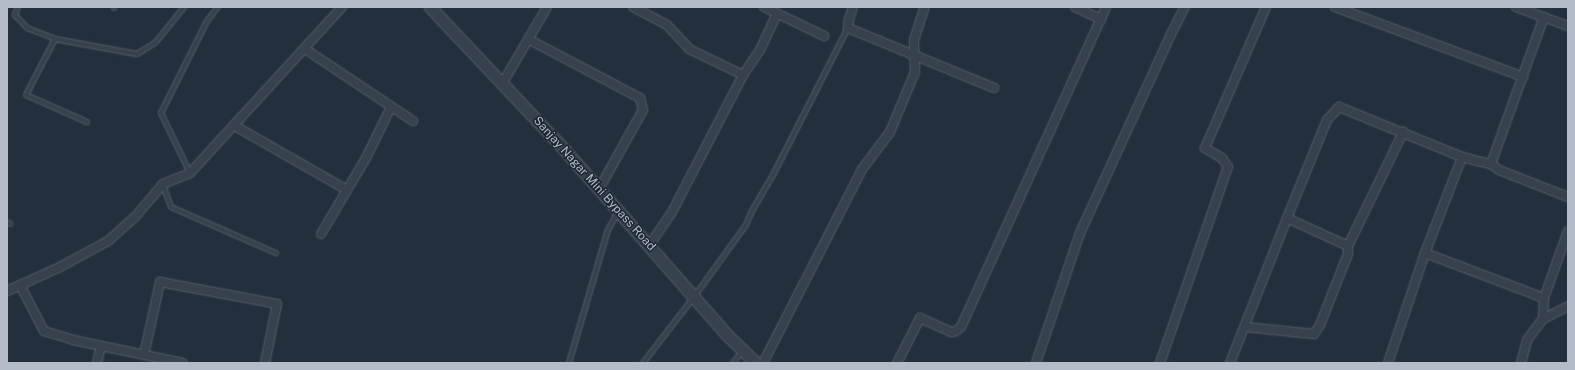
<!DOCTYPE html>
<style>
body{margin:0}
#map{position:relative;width:1575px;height:370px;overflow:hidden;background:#242f3e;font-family:"Public Sans",sans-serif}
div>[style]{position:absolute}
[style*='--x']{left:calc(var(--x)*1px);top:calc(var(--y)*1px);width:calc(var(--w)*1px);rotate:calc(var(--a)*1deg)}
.roads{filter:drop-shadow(0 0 1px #565f6c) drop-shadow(0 0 1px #565f6c)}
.service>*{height:4px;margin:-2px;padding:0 2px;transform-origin:2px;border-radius:2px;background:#38414e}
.minor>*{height:8px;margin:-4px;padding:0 4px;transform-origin:4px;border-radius:4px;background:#38414e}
.tertiary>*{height:11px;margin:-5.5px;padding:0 5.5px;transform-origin:5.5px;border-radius:5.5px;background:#38414e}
span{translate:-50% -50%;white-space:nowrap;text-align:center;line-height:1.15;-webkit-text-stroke:3px #1d2633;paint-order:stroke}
.street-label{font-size:12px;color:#b4bcc9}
.frame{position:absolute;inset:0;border:8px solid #b4bcc9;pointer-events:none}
</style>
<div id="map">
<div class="roads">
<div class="service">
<div style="--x:18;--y:7;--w:9;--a:111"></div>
<div style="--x:15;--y:15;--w:18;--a:47"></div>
<div style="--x:27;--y:28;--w:30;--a:21"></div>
<div style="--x:55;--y:39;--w:83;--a:10.4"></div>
<div style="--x:137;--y:54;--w:22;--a:-32"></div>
<div style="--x:156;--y:42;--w:45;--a:-51.3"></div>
<div style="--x:114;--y:8;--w:1;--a:-90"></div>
<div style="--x:55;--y:39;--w:63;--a:117.4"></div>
<div style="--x:26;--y:95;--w:67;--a:23.9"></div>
<div style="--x:190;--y:173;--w:67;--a:-115.8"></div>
<div style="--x:161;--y:113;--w:103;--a:-63.4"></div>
<div style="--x:207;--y:21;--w:18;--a:-52"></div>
<div style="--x:163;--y:185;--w:23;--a:70"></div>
<div style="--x:171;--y:207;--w:115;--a:23.7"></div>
<div style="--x:7;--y:222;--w:4;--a:27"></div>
<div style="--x:569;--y:363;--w:139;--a:-73.7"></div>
<div style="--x:608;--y:230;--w:21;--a:-61"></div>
<div style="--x:643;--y:363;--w:83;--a:-52.3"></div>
<div style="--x:694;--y:297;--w:89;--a:-54.2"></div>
<div style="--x:746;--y:225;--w:15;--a:-67"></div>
<div style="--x:752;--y:211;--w:39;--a:-60"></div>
<div style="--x:772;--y:177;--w:167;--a:-63"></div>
<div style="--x:733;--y:363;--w:16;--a:-52"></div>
</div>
<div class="minor">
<div style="--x:633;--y:7;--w:38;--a:28"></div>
<div style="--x:667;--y:25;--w:33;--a:47"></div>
<div style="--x:689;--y:49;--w:60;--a:25.7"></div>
<div style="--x:764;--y:7;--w:67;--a:25.8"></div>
<div style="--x:853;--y:7;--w:13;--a:108"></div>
<div style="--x:849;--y:19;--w:9;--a:96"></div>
<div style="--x:848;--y:28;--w:158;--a:22.3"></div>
<div style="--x:1075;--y:7;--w:29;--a:25"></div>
<div style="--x:1335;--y:7;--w:201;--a:20.4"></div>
<div style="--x:1516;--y:7;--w:55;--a:20.1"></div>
<div style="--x:528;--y:39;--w:127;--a:27.8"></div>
<div style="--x:640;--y:98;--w:12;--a:76"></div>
<div style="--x:643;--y:110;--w:90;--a:119.1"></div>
<div style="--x:305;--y:49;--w:130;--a:33.7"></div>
<div style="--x:502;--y:84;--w:89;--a:-59.7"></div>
<div style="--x:235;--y:126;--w:129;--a:29.7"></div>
<div style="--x:1491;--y:164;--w:156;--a:-70.2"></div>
<div style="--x:1287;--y:218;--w:67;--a:24.7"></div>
<div style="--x:321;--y:234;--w:88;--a:-59.4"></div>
<div style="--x:366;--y:158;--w:57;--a:-63.9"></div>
<div style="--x:649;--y:246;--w:41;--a:-55.9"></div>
<div style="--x:672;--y:212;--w:154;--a:-62.6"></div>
<div style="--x:743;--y:75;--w:30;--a:-56"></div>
<div style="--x:760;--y:50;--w:40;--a:-65"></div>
<div style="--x:1425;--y:253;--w:127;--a:20.7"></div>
<div style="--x:20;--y:285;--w:52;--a:62.4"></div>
<div style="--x:44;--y:331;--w:30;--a:17"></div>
<div style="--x:73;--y:340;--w:112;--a:11.8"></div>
<div style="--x:7;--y:291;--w:58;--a:-24.4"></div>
<div style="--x:60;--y:267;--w:55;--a:-28.4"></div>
<div style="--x:108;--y:241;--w:36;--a:-42"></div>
<div style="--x:135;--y:217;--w:43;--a:-49.7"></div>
<div style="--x:163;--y:184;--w:29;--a:-22"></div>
<div style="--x:190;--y:173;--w:225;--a:-47.5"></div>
<div style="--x:1543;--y:319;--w:21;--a:-87"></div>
<div style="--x:1544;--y:298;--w:71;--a:-70.3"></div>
<div style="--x:1245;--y:327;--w:69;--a:5.8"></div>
<div style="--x:1314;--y:334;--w:11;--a:-56"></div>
<div style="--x:1320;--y:325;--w:76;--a:-68.5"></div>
<div style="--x:1348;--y:254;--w:8;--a:-90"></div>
<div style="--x:1348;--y:246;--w:127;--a:-64.2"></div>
<div style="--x:144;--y:355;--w:75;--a:-77.6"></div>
<div style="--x:160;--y:282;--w:119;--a:10.6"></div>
<div style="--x:277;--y:304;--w:60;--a:101.5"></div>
<div style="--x:97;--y:363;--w:17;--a:-77"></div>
<div style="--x:763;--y:363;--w:219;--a:-62.9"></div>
<div style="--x:863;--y:168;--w:45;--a:-53.1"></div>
<div style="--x:890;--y:132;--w:65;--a:-67.4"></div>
<div style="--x:915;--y:72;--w:32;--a:-92"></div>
<div style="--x:914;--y:40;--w:35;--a:-72"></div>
<div style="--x:897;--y:363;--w:51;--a:-62.9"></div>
<div style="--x:920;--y:318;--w:34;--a:24"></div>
<div style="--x:951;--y:332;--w:5;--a:-11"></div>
<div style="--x:956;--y:331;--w:6;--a:-39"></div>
<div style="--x:961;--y:327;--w:351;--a:-65.6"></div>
<div style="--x:1036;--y:363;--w:137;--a:-71.3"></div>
<div style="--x:1080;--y:233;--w:219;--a:-65.4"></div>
<div style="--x:1171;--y:34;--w:30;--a:-63"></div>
<div style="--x:1160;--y:363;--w:207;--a:-70.9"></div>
<div style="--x:1228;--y:167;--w:11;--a:-124"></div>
<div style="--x:1222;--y:158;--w:20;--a:-150"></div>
<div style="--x:1205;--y:148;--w:154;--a:-66.6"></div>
<div style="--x:1230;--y:363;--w:156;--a:-68.5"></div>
<div style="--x:1287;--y:218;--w:106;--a:-67.8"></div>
<div style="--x:1327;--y:120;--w:18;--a:-47"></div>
<div style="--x:1339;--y:107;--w:133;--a:22.1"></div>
<div style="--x:1462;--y:157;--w:30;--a:14"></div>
<div style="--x:1491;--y:164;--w:10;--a:37"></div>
<div style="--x:1499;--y:170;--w:74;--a:21.4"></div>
<div style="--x:1388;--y:363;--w:116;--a:-71.4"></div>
<div style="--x:1425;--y:253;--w:103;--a:-68.9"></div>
<div style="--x:1521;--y:363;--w:24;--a:-75"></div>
<div style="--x:1527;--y:340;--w:26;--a:-53"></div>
<div style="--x:1543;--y:319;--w:28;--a:-27"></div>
</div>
<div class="tertiary">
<div style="--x:430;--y:7;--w:192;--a:46.7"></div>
<div style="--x:562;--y:147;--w:250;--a:48.7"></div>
<div style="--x:727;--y:335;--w:40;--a:44"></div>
</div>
</div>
<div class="street-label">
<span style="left:594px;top:184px;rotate:48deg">Sanjay Nagar Mini Bypass Road</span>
</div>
<div class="frame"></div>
</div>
